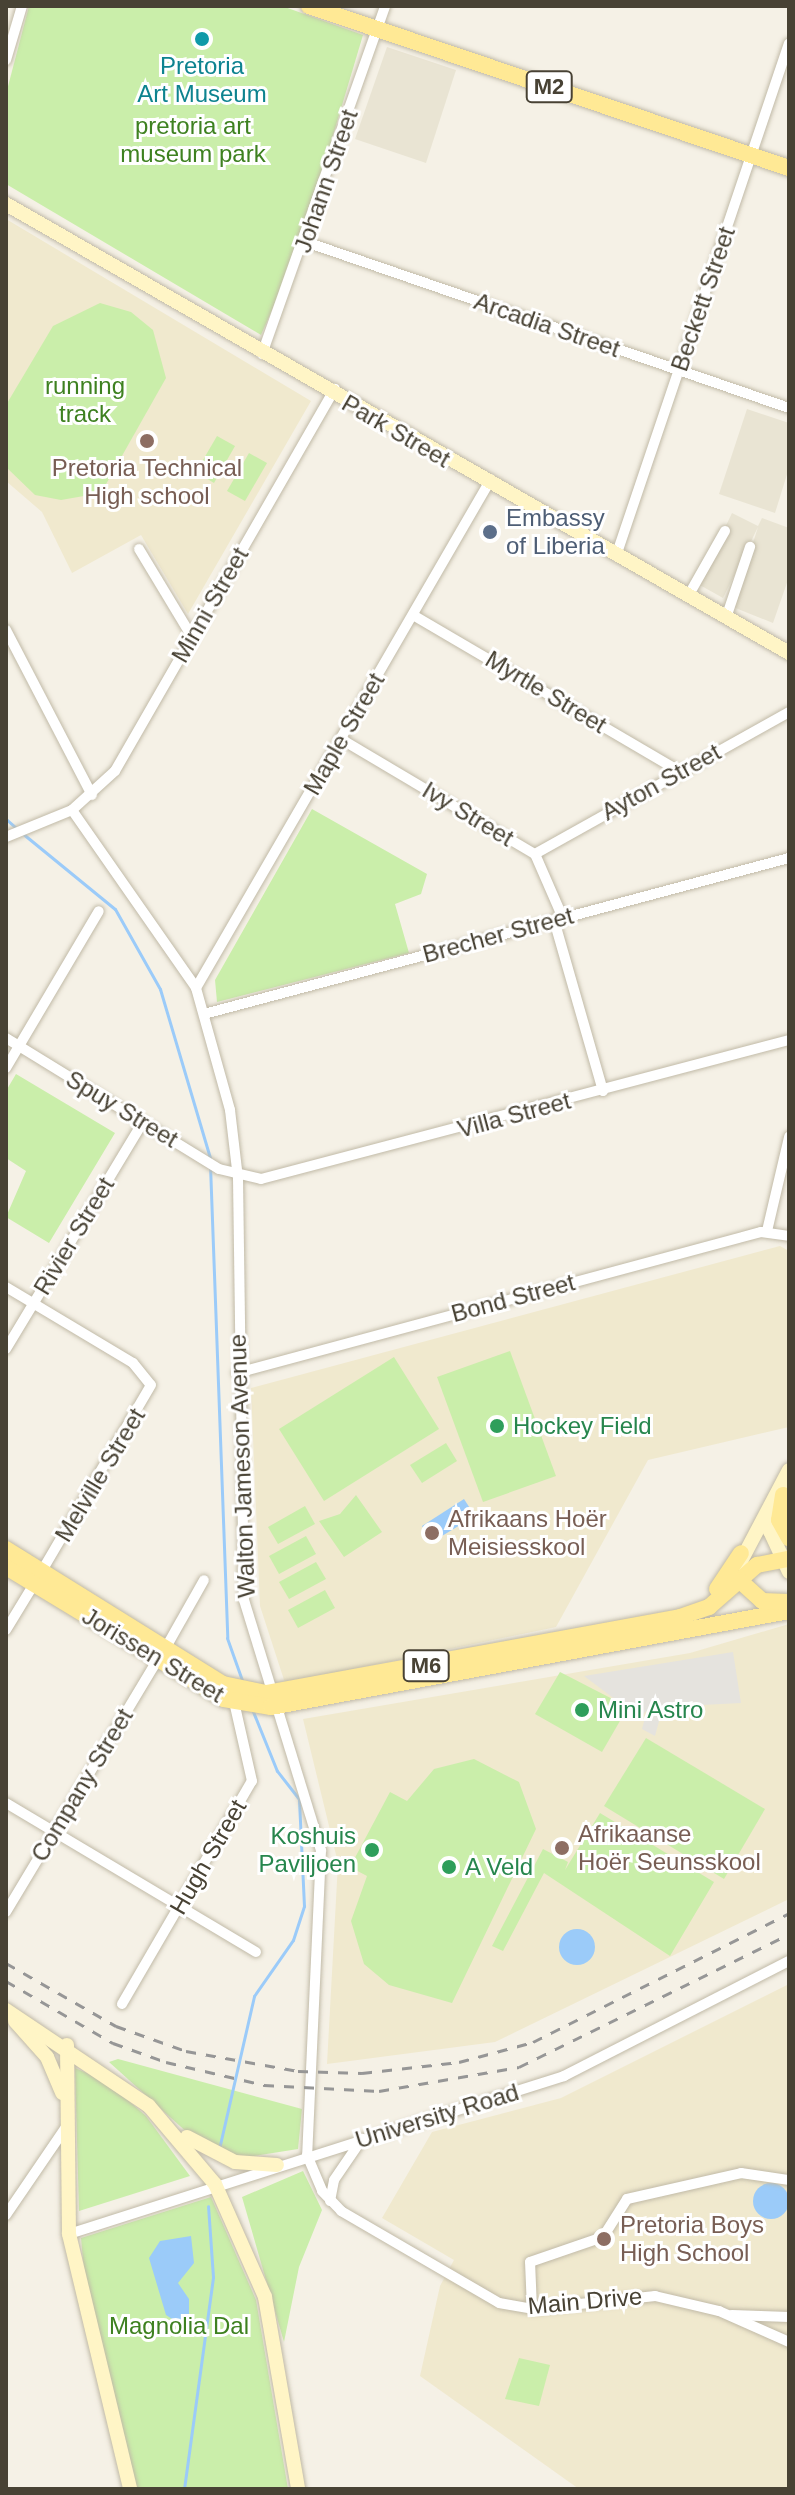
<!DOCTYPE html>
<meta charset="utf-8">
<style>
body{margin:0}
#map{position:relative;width:795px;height:2495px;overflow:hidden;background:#f5f1e6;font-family:Arial,sans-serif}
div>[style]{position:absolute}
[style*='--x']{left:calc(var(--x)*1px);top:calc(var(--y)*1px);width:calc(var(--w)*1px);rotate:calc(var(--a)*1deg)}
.residential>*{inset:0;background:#e9e4d3}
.education>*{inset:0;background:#f0e9ce}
.green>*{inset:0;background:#caeeaa}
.parking>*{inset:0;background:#e5e3de}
.water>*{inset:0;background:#9bcbf9}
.round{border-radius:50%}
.stream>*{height:3px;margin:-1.5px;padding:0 1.5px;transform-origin:1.5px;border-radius:1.5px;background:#9bcbf9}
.roads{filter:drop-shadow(0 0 2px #c1baa7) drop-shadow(0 0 2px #c1baa7)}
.street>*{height:10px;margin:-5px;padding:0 5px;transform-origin:5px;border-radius:5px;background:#fff}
.secondary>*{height:14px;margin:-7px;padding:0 7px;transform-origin:7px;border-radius:7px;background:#fff5c6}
.primary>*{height:16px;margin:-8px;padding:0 8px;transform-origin:8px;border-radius:8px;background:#ffe995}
.rail>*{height:3px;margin-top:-1.5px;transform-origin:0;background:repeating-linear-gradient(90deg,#969696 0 10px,transparent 0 20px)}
.dots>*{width:22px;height:22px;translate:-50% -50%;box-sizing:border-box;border:4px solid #fff;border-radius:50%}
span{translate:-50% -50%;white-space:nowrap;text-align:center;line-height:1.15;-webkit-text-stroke:6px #fff;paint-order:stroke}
.shield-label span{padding:2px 6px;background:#fff;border:2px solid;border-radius:6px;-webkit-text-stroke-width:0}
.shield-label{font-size:22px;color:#484234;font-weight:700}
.culture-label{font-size:24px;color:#0d838f}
.park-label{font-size:24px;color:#3e8120}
.street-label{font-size:24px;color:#484234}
.education-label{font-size:24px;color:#785e54}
.left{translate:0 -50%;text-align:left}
.service-label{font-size:24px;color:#4e5e75}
.leisure-label{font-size:24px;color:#27864d}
.right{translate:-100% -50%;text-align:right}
.frame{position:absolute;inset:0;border:8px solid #484234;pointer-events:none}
</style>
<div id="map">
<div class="residential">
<div style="clip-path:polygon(387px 47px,456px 70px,426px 163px,355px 139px)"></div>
<div style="clip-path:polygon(747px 409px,789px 423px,789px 468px,775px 513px,719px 494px)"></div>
<div style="clip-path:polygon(732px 513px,758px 526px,762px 518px,789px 528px,789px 577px,773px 623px,733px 607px,758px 527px,723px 598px,698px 584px)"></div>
</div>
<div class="education">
<div style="clip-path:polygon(6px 219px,311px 401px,188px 614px,141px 535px,72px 573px,42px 512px,6px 481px)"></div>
<div style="clip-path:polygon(780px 1246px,789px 1251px,789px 1427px,648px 1460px,556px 1627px,285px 1683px,260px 1606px,251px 1388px)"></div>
<div style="clip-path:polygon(789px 1624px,789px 1899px,495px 2042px,327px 2064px,338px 1863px,303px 1719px,690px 1653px)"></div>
<div style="clip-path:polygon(789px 1984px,789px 2489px,579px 2489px,420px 2376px,440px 2286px,454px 2260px,382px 2218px,432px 2132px,561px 2098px)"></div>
</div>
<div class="green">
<div style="clip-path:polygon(29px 6px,282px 6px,363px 35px,299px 249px,261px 335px,6px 184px,6px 94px)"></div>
<div style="clip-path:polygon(100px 303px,131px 312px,153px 330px,166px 378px,101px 493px,61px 500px,35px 495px,6px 467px,6px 405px,53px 326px)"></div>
<div style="clip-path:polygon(217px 436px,235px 446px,214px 483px,196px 472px)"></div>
<div style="clip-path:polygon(249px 453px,267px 463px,245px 501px,227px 491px)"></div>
<div style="clip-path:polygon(312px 809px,427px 874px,421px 894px,395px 904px,409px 953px,217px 1002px,215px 980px)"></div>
<div style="clip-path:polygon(16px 1074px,115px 1133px,49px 1243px,6px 1217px,26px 1171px,6px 1158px,6px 1091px)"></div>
<div style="clip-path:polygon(510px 1351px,556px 1476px,483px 1502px,437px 1377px)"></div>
<div style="clip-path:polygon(394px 1357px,439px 1429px,324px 1501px,279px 1429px)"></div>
<div style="clip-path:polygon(446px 1443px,457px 1461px,422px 1483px,410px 1465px)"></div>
<div style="clip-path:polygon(356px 1495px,382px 1532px,344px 1557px,319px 1521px,340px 1514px)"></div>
<div style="clip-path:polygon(305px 1506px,315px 1524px,278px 1544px,268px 1527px)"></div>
<div style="clip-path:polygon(306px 1536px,316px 1554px,279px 1574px,269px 1556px)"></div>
<div style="clip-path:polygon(316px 1562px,326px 1579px,289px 1599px,279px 1582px)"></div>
<div style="clip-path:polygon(325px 1590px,335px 1608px,298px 1628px,288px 1610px)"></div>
<div style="clip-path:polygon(560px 1672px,628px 1707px,602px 1752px,535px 1714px)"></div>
<div style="clip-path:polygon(646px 1738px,765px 1809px,724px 1879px,604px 1806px)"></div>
<div style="clip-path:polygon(474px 1759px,519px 1782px,536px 1829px,452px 2003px,389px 1985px,364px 1964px,351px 1921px,367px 1876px,350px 1867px,390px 1792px,407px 1801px,434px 1769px)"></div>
<div style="clip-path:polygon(600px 1813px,714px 1882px,670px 1956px,544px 1873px,503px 1951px,492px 1946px,543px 1849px,568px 1862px,565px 1870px)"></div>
<div style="clip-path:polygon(118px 2059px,302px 2109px,298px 2149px,235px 2159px,201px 2145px,109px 2062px)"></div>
<div style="clip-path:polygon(75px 2068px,106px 2081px,146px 2116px,190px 2176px,79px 2211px)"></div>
<div style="clip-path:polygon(303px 2171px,322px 2210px,299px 2267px,284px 2342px,242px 2197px)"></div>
<div style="clip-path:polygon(211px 2197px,256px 2300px,288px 2489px,137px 2489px,85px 2281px,81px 2238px)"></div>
<div style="clip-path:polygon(519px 2358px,550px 2365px,539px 2406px,505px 2399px)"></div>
</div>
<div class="parking">
<div style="clip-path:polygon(733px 1652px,741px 1703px,663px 1707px,655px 1736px,642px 1729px,647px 1710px,640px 1718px,584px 1676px)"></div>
</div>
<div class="water">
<div style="clip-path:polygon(464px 1499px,475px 1516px,432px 1542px,422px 1526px)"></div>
<div class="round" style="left:559px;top:1929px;width:36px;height:36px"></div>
<div class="round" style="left:753px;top:2183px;width:36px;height:36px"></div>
<div style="clip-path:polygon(191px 2236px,194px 2263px,178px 2283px,189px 2299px,189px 2330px,166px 2315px,149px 2258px,160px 2241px)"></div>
</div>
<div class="stream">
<div style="--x:6;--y:819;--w:13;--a:42"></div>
<div style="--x:22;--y:833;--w:120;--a:39.3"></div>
<div style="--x:115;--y:909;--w:92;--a:60.6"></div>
<div style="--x:160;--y:989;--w:176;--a:73.5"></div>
<div style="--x:210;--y:1165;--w:473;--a:87.9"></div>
<div style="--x:227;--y:1638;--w:48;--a:70.4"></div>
<div style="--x:219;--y:2149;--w:157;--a:-77.1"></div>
<div style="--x:254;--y:1996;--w:68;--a:-55.1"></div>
<div style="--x:293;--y:1940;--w:36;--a:-72"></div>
<div style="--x:304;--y:1906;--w:107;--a:-92.7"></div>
<div style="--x:299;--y:1799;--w:36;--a:-128"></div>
<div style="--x:277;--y:1771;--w:67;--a:-112"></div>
<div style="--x:184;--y:2489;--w:214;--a:-82.2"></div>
<div style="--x:213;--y:2277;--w:71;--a:-94"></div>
</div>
<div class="roads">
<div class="street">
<div style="--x:6;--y:60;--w:56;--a:-73.5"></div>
<div style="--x:306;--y:242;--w:511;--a:18.97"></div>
<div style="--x:262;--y:354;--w:369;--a:-70.5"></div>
<div style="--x:139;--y:549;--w:103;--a:58.9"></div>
<div style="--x:616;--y:556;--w:541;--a:-71.36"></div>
<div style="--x:691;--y:591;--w:69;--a:-60.5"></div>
<div style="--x:728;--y:612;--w:69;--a:-71.3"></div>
<div style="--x:413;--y:615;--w:308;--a:30.4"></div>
<div style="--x:6;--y:630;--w:186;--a:62.5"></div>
<div style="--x:341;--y:739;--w:226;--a:30.7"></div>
<div style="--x:535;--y:854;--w:70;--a:66.4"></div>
<div style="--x:72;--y:810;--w:217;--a:55.1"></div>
<div style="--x:196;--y:988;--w:127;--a:74.4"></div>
<div style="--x:230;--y:1110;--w:68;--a:83.3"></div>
<div style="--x:238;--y:1178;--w:422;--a:89.2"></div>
<div style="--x:244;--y:1600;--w:262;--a:72.9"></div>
<div style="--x:321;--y:1850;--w:305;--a:92.6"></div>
<div style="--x:307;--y:2155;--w:39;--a:67"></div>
<div style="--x:322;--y:2191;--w:28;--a:46"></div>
<div style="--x:341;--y:2211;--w:183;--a:30.2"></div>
<div style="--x:499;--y:2303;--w:34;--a:10"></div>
<div style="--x:532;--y:2309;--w:124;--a:-6"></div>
<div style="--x:655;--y:2296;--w:66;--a:13.2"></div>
<div style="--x:719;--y:2311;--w:77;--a:23.9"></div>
<div style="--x:6;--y:837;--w:71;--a:-22.2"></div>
<div style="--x:72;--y:810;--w:58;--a:-42.2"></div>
<div style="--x:115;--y:771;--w:441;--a:-60.1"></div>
<div style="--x:535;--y:854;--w:291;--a:-29.2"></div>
<div style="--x:554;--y:920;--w:178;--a:74"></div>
<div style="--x:196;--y:988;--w:588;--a:-59.9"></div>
<div style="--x:208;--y:1013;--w:601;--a:-14.94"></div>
<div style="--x:6;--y:1038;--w:250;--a:31.6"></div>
<div style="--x:219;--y:1169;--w:43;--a:13.4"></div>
<div style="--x:261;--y:1179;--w:546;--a:-14.75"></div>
<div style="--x:6;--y:1068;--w:182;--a:-59.4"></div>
<div style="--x:767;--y:1231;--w:97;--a:-76.8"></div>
<div style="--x:6;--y:1287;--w:148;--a:30.9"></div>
<div style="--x:133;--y:1363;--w:28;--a:51"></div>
<div style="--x:151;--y:1385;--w:216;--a:120.4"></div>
<div style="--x:6;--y:1349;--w:265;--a:-58.9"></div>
<div style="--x:237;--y:1373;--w:543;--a:-15.06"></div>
<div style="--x:761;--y:1232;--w:28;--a:8"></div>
<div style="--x:6;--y:1630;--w:54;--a:-58.7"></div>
<div style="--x:165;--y:1649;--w:79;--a:-60.5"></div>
<div style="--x:6;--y:1803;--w:291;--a:30.8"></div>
<div style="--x:6;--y:1912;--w:295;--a:-59"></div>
<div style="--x:122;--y:2004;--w:258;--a:-59.8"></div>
<div style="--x:252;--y:1781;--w:81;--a:-102.8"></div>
<div style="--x:330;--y:2201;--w:21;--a:-79"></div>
<div style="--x:334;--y:2180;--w:50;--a:-55.7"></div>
<div style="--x:6;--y:2215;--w:110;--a:-55.7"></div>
<div style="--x:69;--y:2234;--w:520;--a:-17.7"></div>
<div style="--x:564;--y:2076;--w:253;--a:-27.1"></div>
<div style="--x:532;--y:2309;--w:47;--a:-92.4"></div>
<div style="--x:530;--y:2262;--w:77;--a:-18.9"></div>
<div style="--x:603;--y:2237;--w:45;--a:-57.7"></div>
<div style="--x:627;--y:2199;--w:117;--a:-12.8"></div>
<div style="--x:741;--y:2173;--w:49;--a:8.3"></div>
<div style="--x:732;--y:2315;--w:57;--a:2"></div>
</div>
<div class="secondary">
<div style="--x:6;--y:204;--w:903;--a:29.83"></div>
<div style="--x:777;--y:1506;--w:26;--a:106"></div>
<div style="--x:770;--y:1531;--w:45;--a:65.1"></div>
<div style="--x:740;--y:1563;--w:105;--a:-62.2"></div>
<div style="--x:6;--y:2010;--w:172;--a:33.9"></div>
<div style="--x:149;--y:2106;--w:102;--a:49.8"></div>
<div style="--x:215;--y:2184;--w:124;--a:66.1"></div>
<div style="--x:265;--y:2297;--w:195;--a:80.2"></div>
<div style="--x:15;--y:2021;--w:48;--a:48.4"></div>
<div style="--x:47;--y:2057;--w:39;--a:67"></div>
<div style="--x:67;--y:2045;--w:189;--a:89.4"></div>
<div style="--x:69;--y:2234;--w:262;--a:76.5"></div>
<div style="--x:187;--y:2137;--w:54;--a:27.5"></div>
<div style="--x:235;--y:2162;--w:42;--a:4.1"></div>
</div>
<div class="primary">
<div style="--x:309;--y:6;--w:507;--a:18.65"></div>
<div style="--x:783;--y:1495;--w:25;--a:99"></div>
<div style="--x:779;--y:1520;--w:21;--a:61"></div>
<div style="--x:6;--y:1549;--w:256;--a:31.9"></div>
<div style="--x:223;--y:1684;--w:44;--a:11.8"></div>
<div style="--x:266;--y:1693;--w:421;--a:-10.4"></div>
<div style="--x:680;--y:1617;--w:31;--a:-19"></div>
<div style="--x:709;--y:1607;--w:64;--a:-41.2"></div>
<div style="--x:757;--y:1565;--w:33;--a:-11"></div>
<div style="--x:6;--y:1567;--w:255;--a:31.2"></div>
<div style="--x:224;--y:1699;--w:48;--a:9.7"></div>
<div style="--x:271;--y:1707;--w:527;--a:-10.5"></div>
<div style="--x:739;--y:1580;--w:31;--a:42"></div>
<div style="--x:762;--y:1601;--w:26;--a:2"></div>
<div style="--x:717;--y:1589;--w:43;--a:-56.3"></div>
</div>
</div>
<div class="rail">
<div style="--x:6;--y:1963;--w:127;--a:29.8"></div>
<div style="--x:116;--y:2026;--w:74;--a:19.7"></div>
<div style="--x:186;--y:2051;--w:114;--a:10.1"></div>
<div style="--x:298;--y:2071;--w:64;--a:1.8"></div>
<div style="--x:362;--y:2073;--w:98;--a:-6.5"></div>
<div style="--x:459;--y:2062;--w:77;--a:-15.1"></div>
<div style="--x:533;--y:2042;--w:287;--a:-26.7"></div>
<div style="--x:6;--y:1981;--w:124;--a:30.1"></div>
<div style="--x:113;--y:2043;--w:56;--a:19.7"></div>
<div style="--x:166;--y:2062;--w:101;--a:13.2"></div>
<div style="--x:264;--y:2085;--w:115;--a:3"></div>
<div style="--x:379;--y:2091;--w:142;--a:-9.7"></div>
<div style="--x:519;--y:2067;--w:301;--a:-26.2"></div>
</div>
<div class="dots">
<div style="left:202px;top:39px;background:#0f9aa8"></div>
<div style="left:147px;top:441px;background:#8d6e63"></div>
<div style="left:490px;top:532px;background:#5c6f8a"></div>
<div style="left:497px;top:1426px;background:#2e9e5b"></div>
<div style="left:432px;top:1533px;background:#8d6e63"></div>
<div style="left:582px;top:1710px;background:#2e9e5b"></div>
<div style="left:562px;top:1848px;background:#8d6e63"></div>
<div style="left:372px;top:1850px;background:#2e9e5b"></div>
<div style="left:449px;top:1867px;background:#2e9e5b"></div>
<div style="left:604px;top:2239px;background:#8d6e63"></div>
</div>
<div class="shield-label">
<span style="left:549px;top:87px">M2</span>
<span style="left:426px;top:1666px">M6</span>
</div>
<div class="culture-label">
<span style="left:202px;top:80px">Pretoria<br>Art Museum</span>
</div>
<div class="park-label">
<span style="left:193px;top:140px">pretoria art<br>museum park</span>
<span style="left:85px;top:400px">running<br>track</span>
<span style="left:179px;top:2326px">Magnolia Dal</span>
</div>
<div class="street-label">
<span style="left:326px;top:181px;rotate:-71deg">Johann Street</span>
<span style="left:703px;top:299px;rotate:-71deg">Beckett Street</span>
<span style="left:547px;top:325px;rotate:19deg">Arcadia Street</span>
<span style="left:396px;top:431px;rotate:30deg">Park Street</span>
<span style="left:210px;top:605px;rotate:-60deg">Minni Street</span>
<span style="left:546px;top:692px;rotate:31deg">Myrtle Street</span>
<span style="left:344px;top:734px;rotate:-60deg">Maple Street</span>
<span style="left:661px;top:782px;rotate:-29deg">Ayton Street</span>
<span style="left:468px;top:814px;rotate:31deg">Ivy Street</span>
<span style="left:498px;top:935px;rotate:-15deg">Brecher Street</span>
<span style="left:122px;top:1109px;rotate:31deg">Spuy Street</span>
<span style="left:514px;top:1115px;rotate:-15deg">Villa Street</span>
<span style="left:74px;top:1236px;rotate:-59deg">Rivier Street</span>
<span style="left:513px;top:1298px;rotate:-15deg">Bond Street</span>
<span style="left:242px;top:1466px;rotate:-92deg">Walton Jameson Avenue</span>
<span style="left:100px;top:1475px;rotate:-59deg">Melville Street</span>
<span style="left:153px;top:1655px;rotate:31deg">Jorissen Street</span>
<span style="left:82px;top:1785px;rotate:-59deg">Company Street</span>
<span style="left:208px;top:1857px;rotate:-60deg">Hugh Street</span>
<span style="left:437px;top:2116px;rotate:-17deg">University Road</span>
<span style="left:585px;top:2301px;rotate:-5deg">Main Drive</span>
</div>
<div class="education-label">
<span style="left:147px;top:482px">Pretoria Technical<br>High school</span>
<span class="left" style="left:448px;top:1533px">Afrikaans Hoër<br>Meisiesskool</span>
<span class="left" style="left:578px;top:1848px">Afrikaanse<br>Hoër Seunsskool</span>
<span class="left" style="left:620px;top:2239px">Pretoria Boys<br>High School</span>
</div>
<div class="service-label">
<span class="left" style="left:506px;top:532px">Embassy<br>of Liberia</span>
</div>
<div class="leisure-label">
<span class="left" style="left:513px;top:1426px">Hockey Field</span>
<span class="left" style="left:598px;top:1710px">Mini Astro</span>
<span class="right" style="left:356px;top:1850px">Koshuis<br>Paviljoen</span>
<span class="left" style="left:465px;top:1867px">A Veld</span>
</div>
<div class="frame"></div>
</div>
